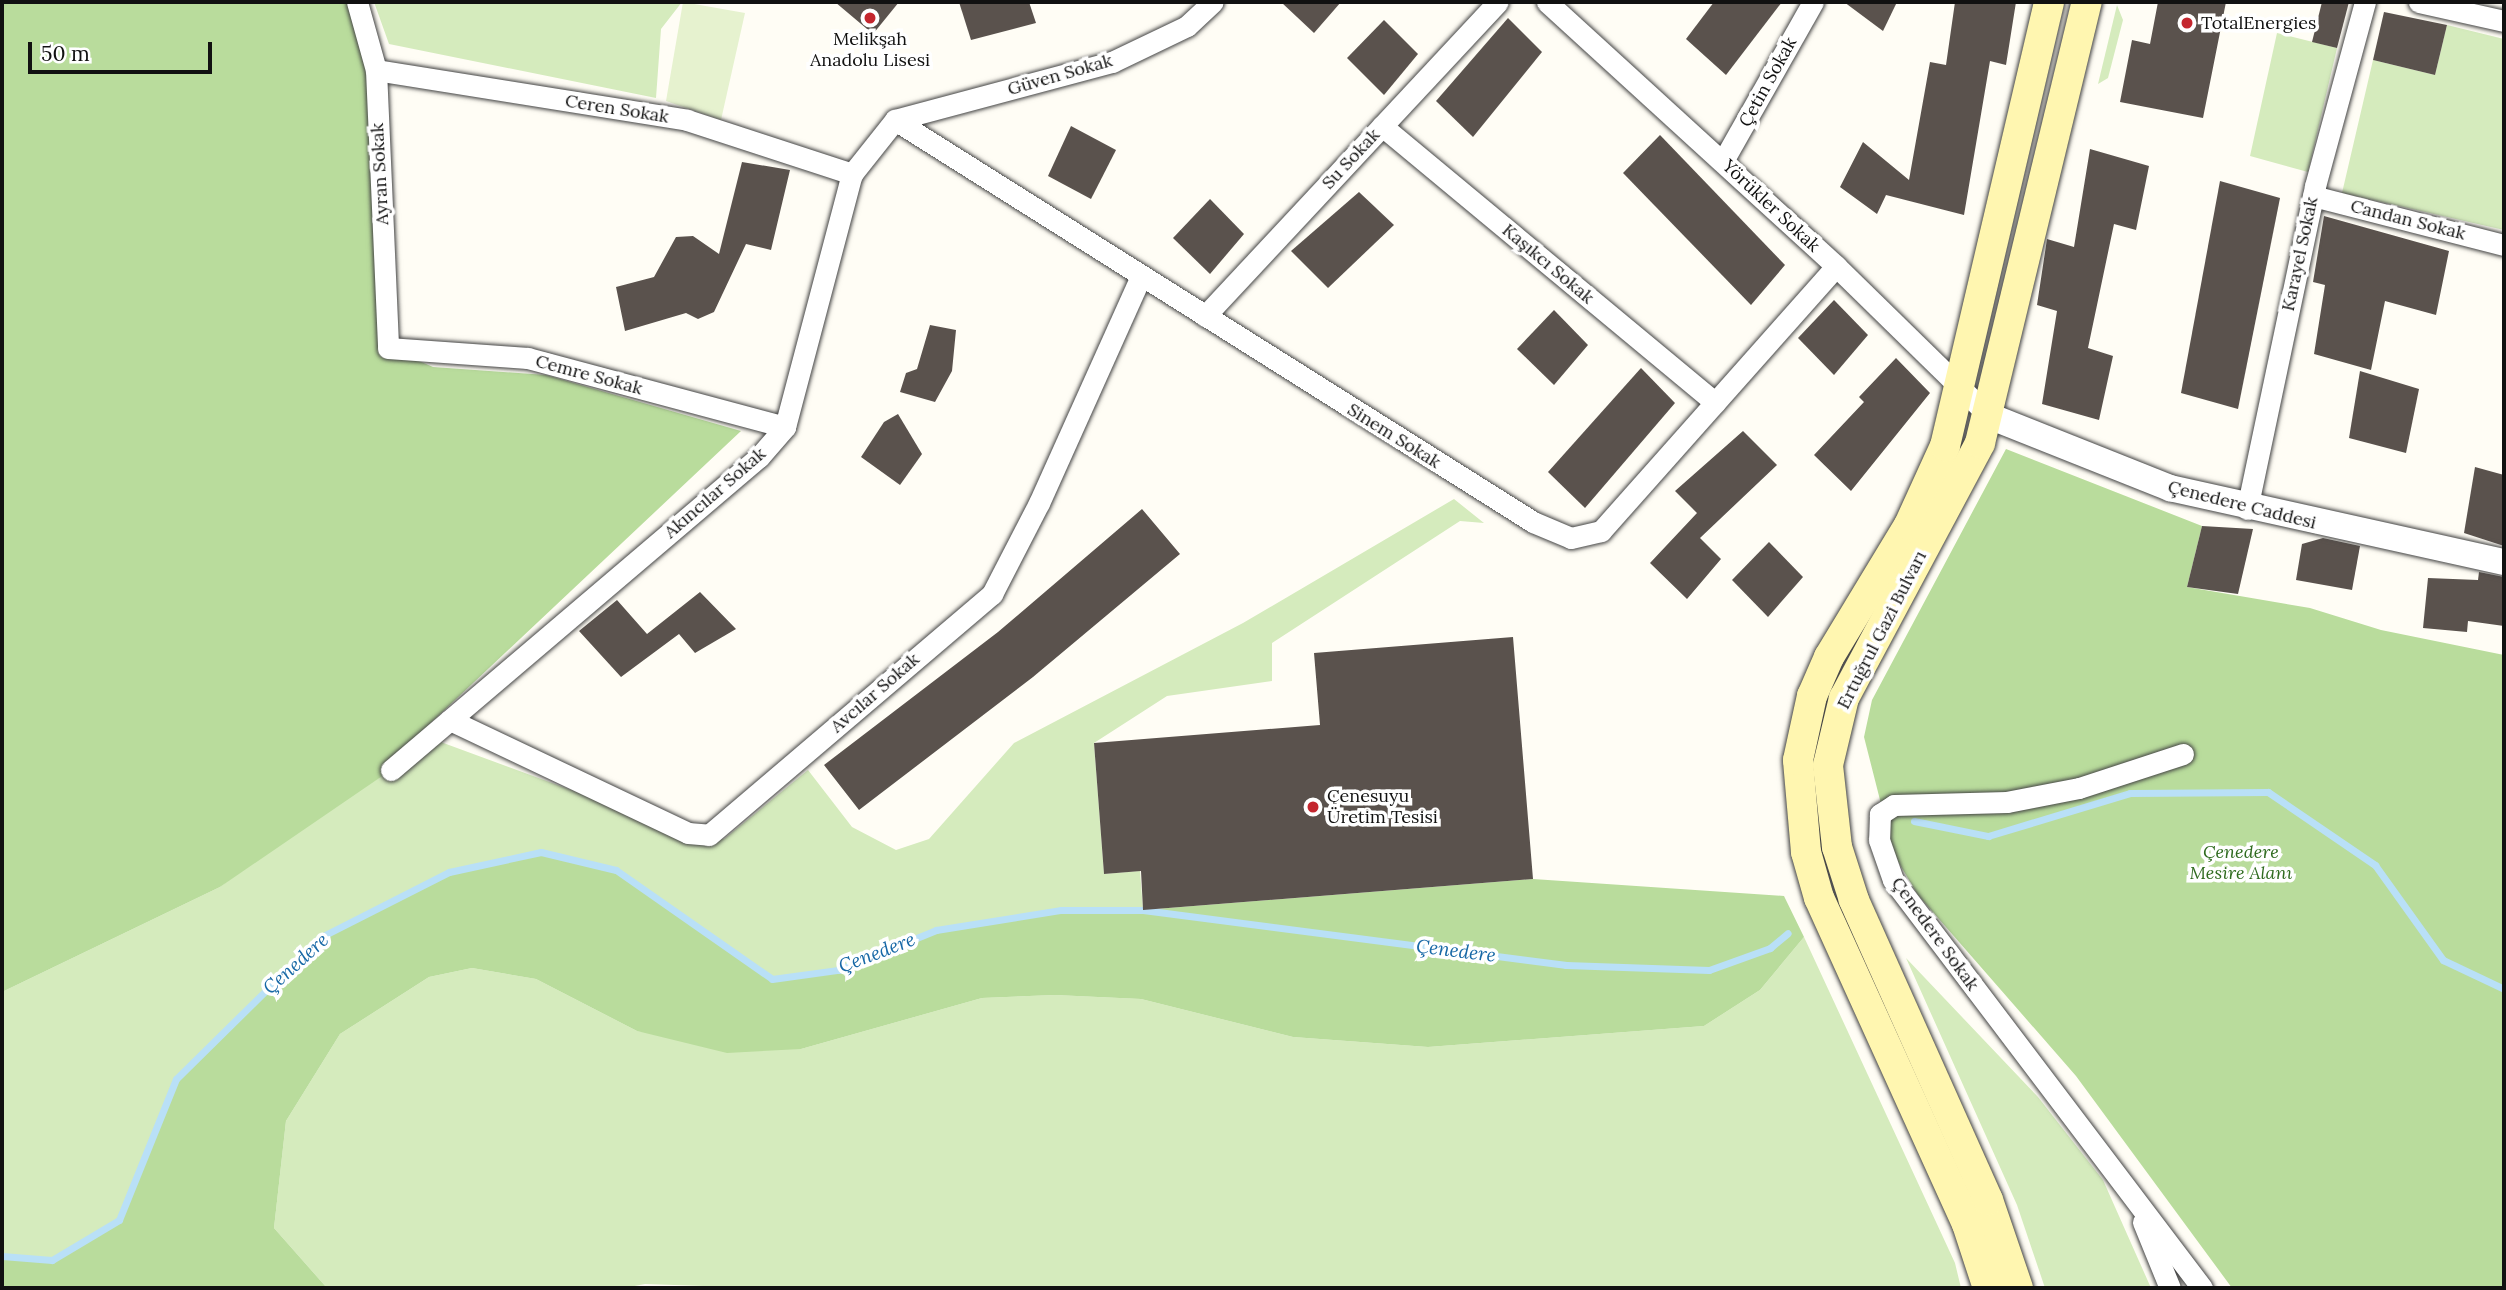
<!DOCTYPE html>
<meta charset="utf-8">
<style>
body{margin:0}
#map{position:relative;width:2506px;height:1290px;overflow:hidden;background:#fffdf5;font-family:Lora,serif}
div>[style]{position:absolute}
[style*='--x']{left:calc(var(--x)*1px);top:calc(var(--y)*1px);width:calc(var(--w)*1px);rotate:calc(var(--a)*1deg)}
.green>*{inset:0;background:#d5ebbd}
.forest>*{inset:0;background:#b9dc9c}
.pitch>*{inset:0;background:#e6f2cf}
.stream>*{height:7px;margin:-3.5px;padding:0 3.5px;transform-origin:3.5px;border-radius:3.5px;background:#b9e0f7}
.building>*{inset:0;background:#5a524d}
.roads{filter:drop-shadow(0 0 2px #444) drop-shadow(0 0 2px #444)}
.minor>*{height:21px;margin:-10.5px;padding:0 10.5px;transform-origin:10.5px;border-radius:10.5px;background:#fff}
.tertiary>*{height:26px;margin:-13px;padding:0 13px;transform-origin:13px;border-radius:13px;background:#fff}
.secondary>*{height:30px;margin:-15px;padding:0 15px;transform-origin:15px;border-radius:15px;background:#fff6b0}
.dots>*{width:19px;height:19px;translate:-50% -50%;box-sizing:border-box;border:4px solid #fff;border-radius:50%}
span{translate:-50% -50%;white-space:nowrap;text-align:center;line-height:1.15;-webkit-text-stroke:7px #fff;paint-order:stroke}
.poi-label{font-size:18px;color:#111}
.left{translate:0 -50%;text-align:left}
.street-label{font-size:18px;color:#111}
.park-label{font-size:18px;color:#2f6b1f;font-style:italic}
.water-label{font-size:19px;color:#1768a6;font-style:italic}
.frame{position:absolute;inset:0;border:4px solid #111;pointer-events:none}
.scale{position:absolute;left:28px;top:42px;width:184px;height:32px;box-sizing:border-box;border:4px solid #111;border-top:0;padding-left:9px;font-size:21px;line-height:24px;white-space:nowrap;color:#111;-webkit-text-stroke:5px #fff;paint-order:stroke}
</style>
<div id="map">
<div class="green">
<div style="clip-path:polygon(374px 2px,682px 2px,661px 29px,656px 98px,389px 44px)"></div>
<div style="clip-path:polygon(2117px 5px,2123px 20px,2108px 78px,2098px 84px)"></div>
<div style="clip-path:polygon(2447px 25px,2504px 39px,2504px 230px,2342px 193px,2373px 60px,2435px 75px)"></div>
<div style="clip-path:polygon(2277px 33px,2337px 48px,2308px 172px,2250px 156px)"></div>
<div style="clip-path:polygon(1454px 499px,1484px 523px,1460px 521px,1272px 643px,1272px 681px,1167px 696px,1094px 743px,1104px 874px,1140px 871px,1143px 910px,1061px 910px,936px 930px,838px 970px,772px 979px,616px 870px,449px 872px,319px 938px,176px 1079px,119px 1220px,52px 1260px,2px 1256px,2px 992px,220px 887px,419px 734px,688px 833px,724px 839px,808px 770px,852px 827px,896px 850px,929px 839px,1014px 743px,1243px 623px)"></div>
<div style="clip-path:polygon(1804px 937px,1955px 1263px,1961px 1288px,762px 1288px,645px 1284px,624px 1288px,327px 1288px,274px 1228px,286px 1121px,340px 1034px,429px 977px,472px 968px,536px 979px,637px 1031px,801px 1049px,982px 998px,1055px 995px,1141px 999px,1293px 1037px,1428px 1047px,1704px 1026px,1760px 990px)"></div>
<div style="clip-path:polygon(1906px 958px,2038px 1097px,2103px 1180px,2151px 1288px,2045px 1288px,2017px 1205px)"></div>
</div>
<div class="forest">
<div style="clip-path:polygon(2px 2px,357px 2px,376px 70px,389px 348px,433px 367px,546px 375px,741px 431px,419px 734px,391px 770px,220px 887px,2px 992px)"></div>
<div style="clip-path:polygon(2006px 449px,2202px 526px,2187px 587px,2310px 608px,2381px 630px,2504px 655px,2504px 1288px,2232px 1288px,2076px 1076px,1918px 895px,1894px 855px,1864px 737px,1872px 700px)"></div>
<div style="clip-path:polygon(541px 852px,616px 870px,772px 979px,838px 970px,936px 930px,1061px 910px,1143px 910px,1533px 879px,1784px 896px,1804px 937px,1760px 990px,1704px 1026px,1428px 1047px,1293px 1037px,1141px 999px,1055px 995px,982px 998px,801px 1049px,727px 1053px,637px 1031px,536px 979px,472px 968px,429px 977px,340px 1034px,286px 1121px,274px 1228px,327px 1288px,2px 1288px,2px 1256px,52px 1260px,119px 1220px,176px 1079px,319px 938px,449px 872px)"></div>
</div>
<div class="pitch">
<div style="clip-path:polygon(683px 2px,745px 13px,721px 120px,666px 101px)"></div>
</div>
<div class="stream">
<div style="--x:1914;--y:821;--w:76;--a:11.5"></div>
<div style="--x:1988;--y:836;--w:148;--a:-16.8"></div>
<div style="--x:2130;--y:793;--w:138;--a:-0.4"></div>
<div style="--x:2268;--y:792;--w:130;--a:34.3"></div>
<div style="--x:2375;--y:865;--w:117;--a:54.4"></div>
<div style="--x:2443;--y:960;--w:68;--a:25.4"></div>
<div style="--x:2;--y:1256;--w:50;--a:4.6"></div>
<div style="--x:52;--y:1260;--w:78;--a:-30.8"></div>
<div style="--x:119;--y:1220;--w:152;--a:-68"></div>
<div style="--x:176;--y:1079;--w:201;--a:-44.6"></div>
<div style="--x:319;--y:938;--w:146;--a:-26.9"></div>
<div style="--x:449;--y:872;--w:94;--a:-12.3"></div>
<div style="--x:541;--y:852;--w:77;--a:13.5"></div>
<div style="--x:616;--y:870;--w:190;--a:34.9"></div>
<div style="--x:772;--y:979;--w:67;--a:-7.8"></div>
<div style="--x:838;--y:970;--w:106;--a:-22.2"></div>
<div style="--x:936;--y:930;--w:127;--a:-9.1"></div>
<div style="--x:1061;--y:910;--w:82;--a:0"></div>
<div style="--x:1143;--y:910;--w:427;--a:7.4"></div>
<div style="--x:1566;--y:965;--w:143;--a:2"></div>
<div style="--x:1709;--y:970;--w:65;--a:-19.8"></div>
<div style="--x:1770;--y:948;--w:23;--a:-40"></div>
</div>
<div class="building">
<div style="clip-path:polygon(835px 2px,899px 2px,873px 34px)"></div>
<div style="clip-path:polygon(959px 2px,1029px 2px,1036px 23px,971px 40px)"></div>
<div style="clip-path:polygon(1281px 2px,1341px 2px,1314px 33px)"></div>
<div style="clip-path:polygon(1714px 2px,1782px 2px,1726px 75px,1686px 39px)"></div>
<div style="clip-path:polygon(1844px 2px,1897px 2px,1883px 31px)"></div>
<div style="clip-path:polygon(1955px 2px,2016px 2px,2006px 65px,1990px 61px,1964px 215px,1886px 195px,1877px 214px,1840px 187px,1863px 142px,1909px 180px,1930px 62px,1946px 65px)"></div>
<div style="clip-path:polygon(2158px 2px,2226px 2px,2203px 118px,2120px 102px,2132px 40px,2150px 44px)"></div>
<div style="clip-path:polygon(2322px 2px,2349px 2px,2337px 48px,2312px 42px)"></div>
<div style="clip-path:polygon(2384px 12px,2447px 25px,2435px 75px,2373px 60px)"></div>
<div style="clip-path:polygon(1508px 18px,1542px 52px,1473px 137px,1436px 101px)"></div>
<div style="clip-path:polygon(1384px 20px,1418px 54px,1384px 95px,1347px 58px)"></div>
<div style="clip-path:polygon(1071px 126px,1116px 150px,1091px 199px,1048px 176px)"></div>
<div style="clip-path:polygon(1660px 135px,1785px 265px,1751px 305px,1623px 173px)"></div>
<div style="clip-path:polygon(2090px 149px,2149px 166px,2136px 230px,2114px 224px,2088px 348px,2113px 356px,2099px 420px,2042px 404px,2057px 311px,2037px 305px,2047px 239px,2074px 247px)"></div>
<div style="clip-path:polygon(742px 162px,790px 170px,771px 250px,746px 244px,714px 312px,698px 319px,686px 313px,625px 331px,616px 287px,654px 277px,676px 237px,693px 236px,719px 254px)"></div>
<div style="clip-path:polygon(2220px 181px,2280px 198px,2238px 409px,2181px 393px)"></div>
<div style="clip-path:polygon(1359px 192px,1394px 225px,1328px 288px,1291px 251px)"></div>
<div style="clip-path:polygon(1210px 199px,1244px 234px,1210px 274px,1173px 238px)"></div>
<div style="clip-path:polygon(2324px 216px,2449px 251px,2436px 315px,2385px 301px,2371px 370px,2314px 354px,2325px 285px,2313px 282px)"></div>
<div style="clip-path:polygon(1834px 300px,1868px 335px,1834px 375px,1798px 338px)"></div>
<div style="clip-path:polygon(1554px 310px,1588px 345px,1554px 385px,1517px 349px)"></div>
<div style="clip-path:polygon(930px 325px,956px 330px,952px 371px,935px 402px,900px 392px,906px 373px,917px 369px)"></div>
<div style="clip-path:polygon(1896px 358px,1930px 393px,1851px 491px,1814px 455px,1864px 402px,1859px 397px)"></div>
<div style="clip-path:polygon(1641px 368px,1675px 403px,1585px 508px,1548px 472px)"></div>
<div style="clip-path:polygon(2360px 371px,2419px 389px,2406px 453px,2349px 438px)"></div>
<div style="clip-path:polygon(898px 414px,922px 454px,900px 485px,861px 457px,884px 422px)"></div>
<div style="clip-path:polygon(1743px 431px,1777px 465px,1700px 538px,1721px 559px,1687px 599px,1650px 563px,1697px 513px,1675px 491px)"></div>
<div style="clip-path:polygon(2475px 467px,2504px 475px,2504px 546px,2464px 533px)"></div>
<div style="clip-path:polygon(1142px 509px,1180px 554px,1033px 677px,859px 810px,824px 765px,998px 632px)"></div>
<div style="clip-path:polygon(2202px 526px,2253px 529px,2238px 594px,2187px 587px)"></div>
<div style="clip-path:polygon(2323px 538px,2360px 546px,2352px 590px,2296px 580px,2302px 544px)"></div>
<div style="clip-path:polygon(1769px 542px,1803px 577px,1768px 617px,1732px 580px)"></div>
<div style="clip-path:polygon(2479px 572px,2504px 577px,2504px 626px,2468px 621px,2467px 632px,2423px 628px,2428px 578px,2478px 580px)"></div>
<div style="clip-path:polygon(700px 592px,736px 629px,695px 653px,679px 634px,621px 677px,579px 631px,617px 600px,647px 634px)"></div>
<div style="clip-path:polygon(1513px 637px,1533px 879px,1143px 910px,1141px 871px,1104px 874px,1094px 743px,1320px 725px,1314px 653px)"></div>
</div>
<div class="roads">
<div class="minor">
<div style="--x:357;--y:2;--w:71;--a:74.4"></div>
<div style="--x:376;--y:70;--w:278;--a:87.5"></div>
<div style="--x:388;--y:348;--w:140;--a:4.1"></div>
<div style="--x:528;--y:358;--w:266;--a:15"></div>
<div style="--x:1547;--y:2;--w:391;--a:42.4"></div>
<div style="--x:1836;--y:266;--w:214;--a:44.4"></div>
<div style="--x:2419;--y:2;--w:87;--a:12.6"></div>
<div style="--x:376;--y:70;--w:315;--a:9.1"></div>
<div style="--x:687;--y:120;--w:174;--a:18.1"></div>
<div style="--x:895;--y:120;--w:754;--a:32.21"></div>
<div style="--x:1533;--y:522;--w:41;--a:22.8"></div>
<div style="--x:1571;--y:538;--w:31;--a:-13"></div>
<div style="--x:1601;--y:531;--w:354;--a:-48.4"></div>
<div style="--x:895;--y:120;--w:225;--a:-15"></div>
<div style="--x:1112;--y:62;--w:83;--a:-25.6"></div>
<div style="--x:1187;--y:26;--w:35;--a:-43"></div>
<div style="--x:1382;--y:126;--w:433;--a:39.7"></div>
<div style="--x:1723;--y:161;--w:183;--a:-60.5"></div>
<div style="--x:2313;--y:196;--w:197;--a:14.4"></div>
<div style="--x:1205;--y:316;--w:429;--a:-47"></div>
<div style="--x:2247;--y:509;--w:330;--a:-78.1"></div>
<div style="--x:2315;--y:186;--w:191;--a:-74.8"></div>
<div style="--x:450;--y:720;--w:263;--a:25.4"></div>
<div style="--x:688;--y:833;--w:21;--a:5"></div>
<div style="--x:709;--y:835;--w:372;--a:-40.4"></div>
<div style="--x:992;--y:594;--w:102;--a:-62.7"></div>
<div style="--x:1039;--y:503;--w:249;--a:-65.8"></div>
<div style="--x:2183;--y:754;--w:109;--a:161.9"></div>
<div style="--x:2079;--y:788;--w:73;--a:169"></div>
<div style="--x:2007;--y:802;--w:113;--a:178.5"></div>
<div style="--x:1894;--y:805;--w:17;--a:147"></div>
<div style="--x:1880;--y:814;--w:26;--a:92"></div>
<div style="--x:1879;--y:840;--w:42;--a:70.7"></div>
<div style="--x:1893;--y:880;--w:512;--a:52.86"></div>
<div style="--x:391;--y:770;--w:483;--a:-40.4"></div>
<div style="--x:759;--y:457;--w:40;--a:-49"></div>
<div style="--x:785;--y:427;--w:262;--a:-75.2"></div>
<div style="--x:852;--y:174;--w:69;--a:-51.5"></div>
<div style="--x:2143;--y:1222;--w:71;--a:67.8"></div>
</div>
<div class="tertiary">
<div style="--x:1989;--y:416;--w:195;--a:21.7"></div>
<div style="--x:2170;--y:488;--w:342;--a:12.5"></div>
</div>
<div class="secondary">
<div style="--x:1988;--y:1288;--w:67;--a:-108.2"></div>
<div style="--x:1967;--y:1224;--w:358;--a:-114.4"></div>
<div style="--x:1819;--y:898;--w:48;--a:-105.8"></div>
<div style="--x:1806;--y:852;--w:92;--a:-95"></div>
<div style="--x:1798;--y:760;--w:66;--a:-77.7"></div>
<div style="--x:1812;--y:696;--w:43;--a:-66.4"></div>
<div style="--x:1829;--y:657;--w:154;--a:-58.8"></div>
<div style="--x:1909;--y:525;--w:87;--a:-65.5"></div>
<div style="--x:1945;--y:446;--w:456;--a:-76.8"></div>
<div style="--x:2018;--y:1288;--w:93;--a:-108.8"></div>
<div style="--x:1988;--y:1200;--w:329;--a:-114.1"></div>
<div style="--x:1854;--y:900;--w:56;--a:-107.8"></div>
<div style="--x:1837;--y:847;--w:82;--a:-96.3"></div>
<div style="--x:1828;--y:765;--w:69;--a:-76.6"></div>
<div style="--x:1844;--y:698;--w:289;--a:-61.9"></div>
<div style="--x:1980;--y:443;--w:454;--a:-76.4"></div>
</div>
</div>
<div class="dots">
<div style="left:870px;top:18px;background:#c4262e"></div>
<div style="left:2187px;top:23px;background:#c4262e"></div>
<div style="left:1313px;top:807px;background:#c4262e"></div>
</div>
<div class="poi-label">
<span class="left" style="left:2201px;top:23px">TotalEnergies</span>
<span style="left:870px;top:50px">Melikşah<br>Anadolu Lisesi</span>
<span class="left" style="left:1327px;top:807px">Çenesuyu<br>Üretim Tesisi</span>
</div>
<div class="street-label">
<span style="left:1060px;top:75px;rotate:-16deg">Güven Sokak</span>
<span style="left:1768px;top:82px;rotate:-61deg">Çetin Sokak</span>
<span style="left:617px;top:109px;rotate:9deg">Ceren Sokak</span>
<span style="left:1351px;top:159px;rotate:-47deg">Su Sokak</span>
<span style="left:380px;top:174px;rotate:-93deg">Ayran Sokak</span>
<span style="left:1771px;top:206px;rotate:43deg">Yörükler Sokak</span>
<span style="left:2408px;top:220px;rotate:14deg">Candan Sokak</span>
<span style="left:2300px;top:254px;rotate:-78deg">Karayel Sokak</span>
<span style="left:1548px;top:264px;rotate:40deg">Kaşıkcı Sokak</span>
<span style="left:589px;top:375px;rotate:15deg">Cemre Sokak</span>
<span style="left:1394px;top:436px;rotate:32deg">Sinem Sokak</span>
<span style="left:715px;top:493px;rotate:-41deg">Akıncılar Sokak</span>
<span style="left:2242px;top:505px;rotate:14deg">Çenedere Caddesi</span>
<span style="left:1882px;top:630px;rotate:-63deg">Ertuğrul Gazi Bulvarı</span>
<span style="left:875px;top:693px;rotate:-41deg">Avcılar Sokak</span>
<span style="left:1935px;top:934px;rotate:54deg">Çenedere Sokak</span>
</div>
<div class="park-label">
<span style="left:2241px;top:863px">Çenedere<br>Mesire Alanı</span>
</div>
<div class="water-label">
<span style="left:1456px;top:951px;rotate:7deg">Çenedere</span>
<span style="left:877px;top:953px;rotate:-21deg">Çenedere</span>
<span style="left:296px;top:964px;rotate:-42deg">Çenedere</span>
</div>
<div class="frame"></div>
<div class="scale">50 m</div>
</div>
